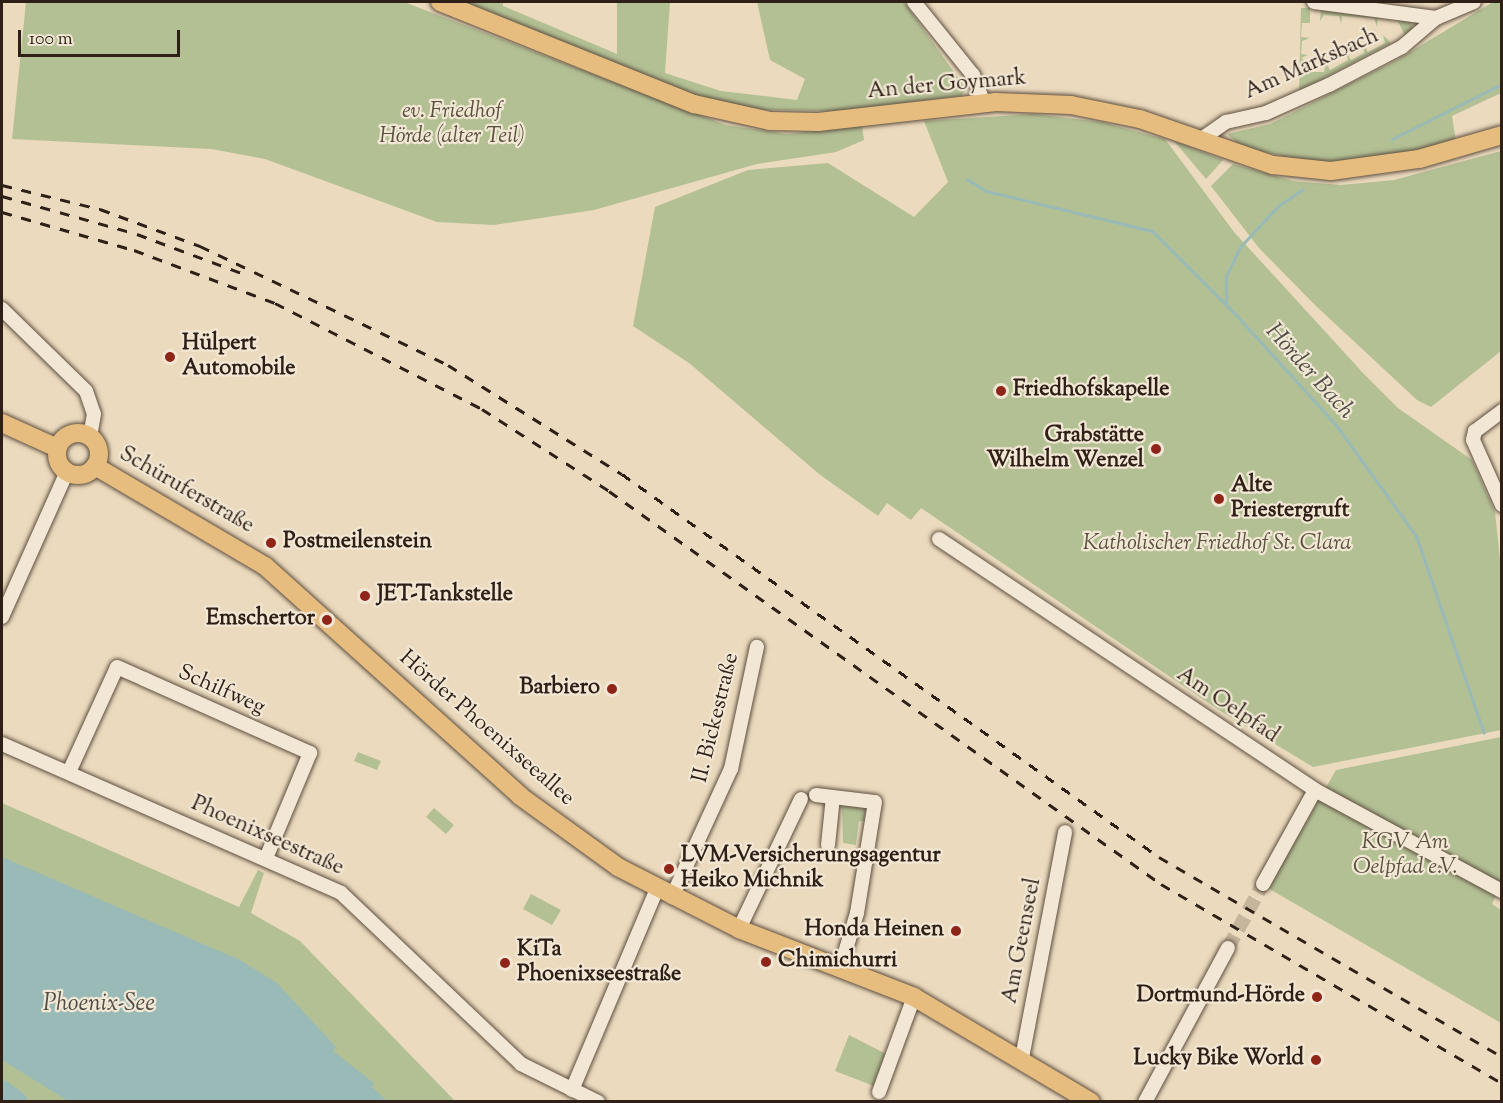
<!DOCTYPE html>
<meta charset="utf-8">
<style>
body{margin:0}
#map{position:relative;width:1503px;height:1103px;overflow:hidden;background:#ebdabd;font-family:"Sorts Mill Goudy",serif}
div>[style]{position:absolute}
[style*='--x']{left:calc(var(--x)*1px);top:calc(var(--y)*1px);width:calc(var(--w)*1px);rotate:calc(var(--a)*1deg)}
.green>*{inset:0;background:#b3c094}
.water>*{inset:0;background:#99bab6}
.stream>*{height:3px;margin:-1.5px;padding:0 1.5px;transform-origin:1.5px;border-radius:1.5px;background:#99bab6}
.river>*{height:20px;margin:-10px;padding:0 10px;transform-origin:10px;border-radius:10px;background:#99bab6}
.minor-tunnel>*{height:14px;margin-top:-7px;transform-origin:0;background:repeating-linear-gradient(90deg,#c5b59c 0 14px,transparent 0 21px)}
.roads{filter:drop-shadow(0 0 2px #5d4e40) drop-shadow(0 0 2px #5d4e40)}
.minor>*{height:14px;margin:-7px;padding:0 7px;transform-origin:7px;border-radius:7px;background:#f2e7d4}
.major>*{height:18px;margin:-9px;padding:0 9px;transform-origin:9px;border-radius:9px;background:#e6bd7e}
.major>.ring{margin:-9px;padding:0;box-sizing:content-box;background:none;border:18px solid #e6bd7e;border-radius:50%}
.rail>*{height:3px;margin-top:-1.5px;transform-origin:0;background:repeating-linear-gradient(90deg,#2e2017 0 10px,transparent 0 20px)}
.dots>*{width:16px;height:16px;translate:-50% -50%;box-sizing:border-box;border:3px solid #f2e7d4;border-radius:50%}
span{translate:-50% -50%;white-space:nowrap;text-align:center;line-height:1.15;-webkit-text-stroke:4.5px #f2e7d4;paint-order:stroke}
.street-label{font-size:22px;color:#2e2017}
.park-label{font-size:22px;color:#56503c;font-style:italic}
.poi-label{font-size:22px;color:#2e2017;font-weight:700}
.left{translate:0 -50%;text-align:left}
.right{translate:-100% -50%;text-align:right}
.water-label{font-size:24px;color:#4e4e47;font-style:italic}
.frame{position:absolute;inset:0;border:3px solid #2e2017;pointer-events:none}
.scale{position:absolute;left:18px;top:30px;width:162px;height:27px;box-sizing:border-box;border:3px solid #2e2017;border-top:0;padding-left:8px;font-size:18px;line-height:21px;white-space:nowrap;color:#2e2017;-webkit-text-stroke:4px #f2e7d4;paint-order:stroke}
</style>
<div id="map">
<div class="green">
<div style="clip-path:polygon(26px 2px,404px 2px,726px 125px,787px 134px,862px 126px,864px 140px,836px 152px,757px 164px,594px 210px,494px 225px,437px 222px,265px 159px,211px 149px,12px 139px)"></div>
<div style="clip-path:polygon(463px 2px,503px 2px,503px 6px,617px 54px,617px 2px,670px 2px,665px 73px,721px 91px,797px 100px,805px 79px,770px 60px,757px 2px,904px 2px,966px 89px,961px 96px,838px 111px,752px 110px,694px 95px)"></div>
<div style="clip-path:polygon(1493px 2px,1501px 2px,1501px 93px,1452px 116px,1456px 142px,1379px 161px,1317px 163px,1244px 148px,1227px 134px,1270px 124px,1395px 61px)"></div>
<div style="clip-path:polygon(1301px 8px,1310px 8px,1310px 23px,1302px 23px,1301px 37px,1310px 38px,1302px 41px,1301px 54px,1308px 55px,1301px 58px,1308px 63px,1306px 71px,1312px 65px,1312px 72px,1324px 72px,1326px 62px,1330px 70px,1348px 60px,1346px 51px,1351px 60px,1364px 53px,1363px 42px,1368px 52px,1385px 43px,1383px 35px,1391px 43px,1299px 91px)"></div>
<div style="clip-path:polygon(1321px 9px,1410px 19px,1413px 28px,1405px 36px,1397px 19px,1378px 18px,1377px 27px,1374px 18px,1342px 16px,1341px 24px,1339px 16px,1324px 15px,1320px 21px)"></div>
<div style="clip-path:polygon(1033px 114px,1101px 122px,1165px 139px,1234px 232px,1363px 373px,1398px 408px,1472px 460px,1495px 512px,1501px 569px,1501px 730px,1313px 767px,1219px 710px,921px 508px,911px 520px,887px 503px,878px 516px,819px 474px,689px 363px,633px 326px,655px 207px,748px 170px,828px 163px,914px 217px,948px 182px,924px 121px)"></div>
<div style="clip-path:polygon(1174px 141px,1223px 160px,1206px 179px)"></div>
<div style="clip-path:polygon(1501px 151px,1501px 351px,1431px 407px,1417px 400px,1316px 306px,1259px 248px,1211px 186px,1233px 164px,1293px 181px,1341px 185px,1394px 180px)"></div>
<div style="clip-path:polygon(1501px 737px,1501px 885px,1492px 904px,1501px 910px,1501px 1023px,1268px 888px,1336px 770px)"></div>
<div style="clip-path:polygon(358px 752px,381px 761px,377px 770px,354px 761px)"></div>
<div style="clip-path:polygon(2px 803px,239px 907px,258px 870px,264px 873px,251px 913px,300px 941px,455px 1101px,2px 1101px)"></div>
<div style="clip-path:polygon(842px 803px,868px 810px,869px 822px,859px 821px,856px 845px,843px 843px)"></div>
<div style="clip-path:polygon(434px 808px,454px 825px,446px 834px,426px 817px)"></div>
<div style="clip-path:polygon(531px 894px,561px 910px,552px 925px,523px 909px)"></div>
<div style="clip-path:polygon(849px 1035px,888px 1055px,879px 1088px,835px 1071px)"></div>
</div>
<div class="water">
<div style="clip-path:polygon(2px 857px,240px 960px,277px 983px,336px 1047px,333px 1051px,374px 1083px,372px 1087px,387px 1101px,68px 1101px,2px 1060px)"></div>
</div>
<div class="stream">
<div style="--x:1392;--y:139;--w:123;--a:-26.6"></div>
<div style="--x:967;--y:179;--w:22;--a:32"></div>
<div style="--x:986;--y:191;--w:171;--a:13.5"></div>
<div style="--x:1152;--y:231;--w:119;--a:45"></div>
<div style="--x:1236;--y:315;--w:149;--a:47.7"></div>
<div style="--x:1336;--y:425;--w:137;--a:54.2"></div>
<div style="--x:1416;--y:536;--w:208;--a:71"></div>
<div style="--x:1226;--y:304;--w:28;--a:-90"></div>
<div style="--x:1226;--y:276;--w:32;--a:-64"></div>
<div style="--x:1240;--y:247;--w:56;--a:-47.2"></div>
<div style="--x:1278;--y:206;--w:30;--a:-34"></div>
</div>
<div class="river">
<div style="--x:2;--y:1090;--w:20;--a:37"></div>
</div>
<div class="minor-tunnel">
<div style="--x:1228;--y:948;--w:73;--a:-61.3"></div>
</div>
<div class="roads">
<div class="minor">
<div style="--x:914;--y:2;--w:94;--a:51.1"></div>
<div style="--x:973;--y:75;--w:30;--a:69"></div>
<div style="--x:1314;--y:2;--w:123;--a:7.5"></div>
<div style="--x:1436;--y:18;--w:41;--a:-22.8"></div>
<div style="--x:1200;--y:140;--w:32;--a:-35"></div>
<div style="--x:1226;--y:122;--w:41;--a:-12.7"></div>
<div style="--x:1266;--y:113;--w:69;--a:-24"></div>
<div style="--x:1329;--y:85;--w:82;--a:-27.5"></div>
<div style="--x:1402;--y:47;--w:45;--a:-40.5"></div>
<div style="--x:2;--y:309;--w:117;--a:44.3"></div>
<div style="--x:86;--y:391;--w:24;--a:71"></div>
<div style="--x:94;--y:414;--w:22;--a:100"></div>
<div style="--x:1502;--y:411;--w:34;--a:143"></div>
<div style="--x:1475;--y:431;--w:9;--a:103"></div>
<div style="--x:1473;--y:440;--w:71;--a:66"></div>
<div style="--x:939;--y:539;--w:452;--a:33.7"></div>
<div style="--x:1315;--y:790;--w:213;--a:28.4"></div>
<div style="--x:2;--y:617;--w:159;--a:-65.9"></div>
<div style="--x:2;--y:744;--w:370;--a:23.7"></div>
<div style="--x:341;--y:893;--w:248;--a:43.5"></div>
<div style="--x:521;--y:1064;--w:86;--a:26.3"></div>
<div style="--x:69;--y:772;--w:115;--a:-65.4"></div>
<div style="--x:117;--y:667;--w:30;--a:24"></div>
<div style="--x:144;--y:679;--w:182;--a:24"></div>
<div style="--x:310;--y:753;--w:114;--a:112.7"></div>
<div style="--x:816;--y:795;--w:59;--a:6.8"></div>
<div style="--x:875;--y:802;--w:112;--a:99.2"></div>
<div style="--x:857;--y:913;--w:59;--a:106.9"></div>
<div style="--x:828;--y:845;--w:48;--a:-84.1"></div>
<div style="--x:1263;--y:884;--w:107;--a:-61"></div>
<div style="--x:672;--y:897;--w:141;--a:-65.3"></div>
<div style="--x:731;--y:769;--w:125;--a:-78"></div>
<div style="--x:739;--y:929;--w:144;--a:-64.5"></div>
<div style="--x:1022;--y:1058;--w:230;--a:-79.2"></div>
<div style="--x:572;--y:1090;--w:218;--a:-67.1"></div>
<div style="--x:879;--y:1092;--w:101;--a:-69.8"></div>
<div style="--x:1145;--y:1102;--w:175;--a:-61.7"></div>
</div>
<div class="major">
<div style="--x:440;--y:2;--w:274;--a:21.9"></div>
<div style="--x:694;--y:104;--w:78;--a:12.6"></div>
<div style="--x:770;--y:121;--w:48;--a:1.2"></div>
<div style="--x:818;--y:122;--w:179;--a:-6.4"></div>
<div style="--x:996;--y:102;--w:75;--a:2.3"></div>
<div style="--x:1071;--y:105;--w:70;--a:11.5"></div>
<div style="--x:1140;--y:119;--w:141;--a:19.1"></div>
<div style="--x:1273;--y:165;--w:58;--a:5.9"></div>
<div style="--x:1331;--y:171;--w:89;--a:-7.8"></div>
<div style="--x:1419;--y:159;--w:86;--a:-16.1"></div>
<div style="--x:2;--y:423;--w:60;--a:24.4"></div>
<div class="ring" style="left:57px;top:433px;width:24px;height:24px"></div>
<div style="--x:95;--y:466;--w:197;--a:30.5"></div>
<div style="--x:265;--y:566;--w:343;--a:42"></div>
<div style="--x:520;--y:796;--w:121;--a:35.9"></div>
<div style="--x:618;--y:867;--w:136;--a:27.1"></div>
<div style="--x:739;--y:929;--w:188;--a:21.2"></div>
<div style="--x:914;--y:997;--w:206;--a:30.7"></div>
</div>
</div>
<div class="rail">
<div style="--x:2;--y:185;--w:101;--a:13.8"></div>
<div style="--x:100;--y:209;--w:107;--a:20.3"></div>
<div style="--x:200;--y:246;--w:275;--a:25.6"></div>
<div style="--x:448;--y:365;--w:205;--a:32.1"></div>
<div style="--x:622;--y:474;--w:660;--a:35.5"></div>
<div style="--x:1159;--y:857;--w:397;--a:30.2"></div>
<div style="--x:2;--y:196;--w:140;--a:15.7"></div>
<div style="--x:137;--y:234;--w:114;--a:20.5"></div>
<div style="--x:2;--y:212;--w:137;--a:16.1"></div>
<div style="--x:134;--y:250;--w:151;--a:20.6"></div>
<div style="--x:275;--y:303;--w:233;--a:27.1"></div>
<div style="--x:482;--y:409;--w:151;--a:32.8"></div>
<div style="--x:609;--y:491;--w:678;--a:35.45"></div>
<div style="--x:1161;--y:884;--w:395;--a:30.3"></div>
</div>
<div class="dots">
<div style="left:170px;top:357px;background:#8f2418"></div>
<div style="left:1001px;top:391px;background:#8f2418"></div>
<div style="left:1156px;top:449px;background:#8f2418"></div>
<div style="left:1219px;top:499px;background:#8f2418"></div>
<div style="left:271px;top:543px;background:#8f2418"></div>
<div style="left:365px;top:596px;background:#8f2418"></div>
<div style="left:327px;top:620px;background:#8f2418"></div>
<div style="left:612px;top:689px;background:#8f2418"></div>
<div style="left:669px;top:869px;background:#8f2418"></div>
<div style="left:956px;top:931px;background:#8f2418"></div>
<div style="left:766px;top:962px;background:#8f2418"></div>
<div style="left:505px;top:963px;background:#8f2418"></div>
<div style="left:1317px;top:997px;background:#8f2418"></div>
<div style="left:1316px;top:1060px;background:#8f2418"></div>
</div>
<div class="street-label">
<span style="left:1312px;top:65px;rotate:-24deg">Am Marksbach</span>
<span style="left:947px;top:86px;rotate:-5deg">An der Goymark</span>
<span style="left:186px;top:491px;rotate:30deg">Schüruferstraße</span>
<span style="left:221px;top:691px;rotate:24deg">Schilfweg</span>
<span style="left:1227px;top:706px;rotate:34deg">Am Oelpfad</span>
<span style="left:717px;top:718px;rotate:-76deg">II. Bickestraße</span>
<span style="left:486px;top:729px;rotate:41deg">Hörder Phoenixseeallee</span>
<span style="left:267px;top:837px;rotate:24deg">Phoenixseestraße</span>
<span style="left:1023px;top:941px;rotate:-79deg">Am Geenseel</span>
</div>
<div class="park-label">
<span style="left:452px;top:125px">ev. Friedhof<br>Hörde (alter Teil)</span>
<span style="left:1217px;top:545px">Katholischer Friedhof St. Clara</span>
<span style="left:1405px;top:856px">KGV Am<br>Oelpfad e.V.</span>
</div>
<div class="poi-label">
<span class="left" style="left:182px;top:357px">Hülpert<br>Automobile</span>
<span class="left" style="left:1013px;top:391px">Friedhofskapelle</span>
<span class="right" style="left:1144px;top:449px">Grabstätte<br>Wilhelm Wenzel</span>
<span class="left" style="left:1231px;top:499px">Alte<br>Priestergruft</span>
<span class="left" style="left:283px;top:543px">Postmeilenstein</span>
<span class="left" style="left:377px;top:596px">JET-Tankstelle</span>
<span class="right" style="left:315px;top:620px">Emschertor</span>
<span class="right" style="left:600px;top:689px">Barbiero</span>
<span class="left" style="left:681px;top:869px">LVM-Versicherungsagentur<br>Heiko Michnik</span>
<span class="right" style="left:944px;top:931px">Honda Heinen</span>
<span class="left" style="left:517px;top:963px">KiTa<br>Phoenixseestraße</span>
<span class="left" style="left:778px;top:962px">Chimichurri</span>
<span class="right" style="left:1305px;top:997px">Dortmund-Hörde</span>
<span class="right" style="left:1304px;top:1060px">Lucky Bike World</span>
</div>
<div class="water-label">
<span style="left:1309px;top:372px;rotate:48deg">Hörder Bach</span>
<span style="left:99px;top:1005px">Phoenix-See</span>
</div>
<div class="frame"></div>
<div class="scale">100 m</div>
</div>
